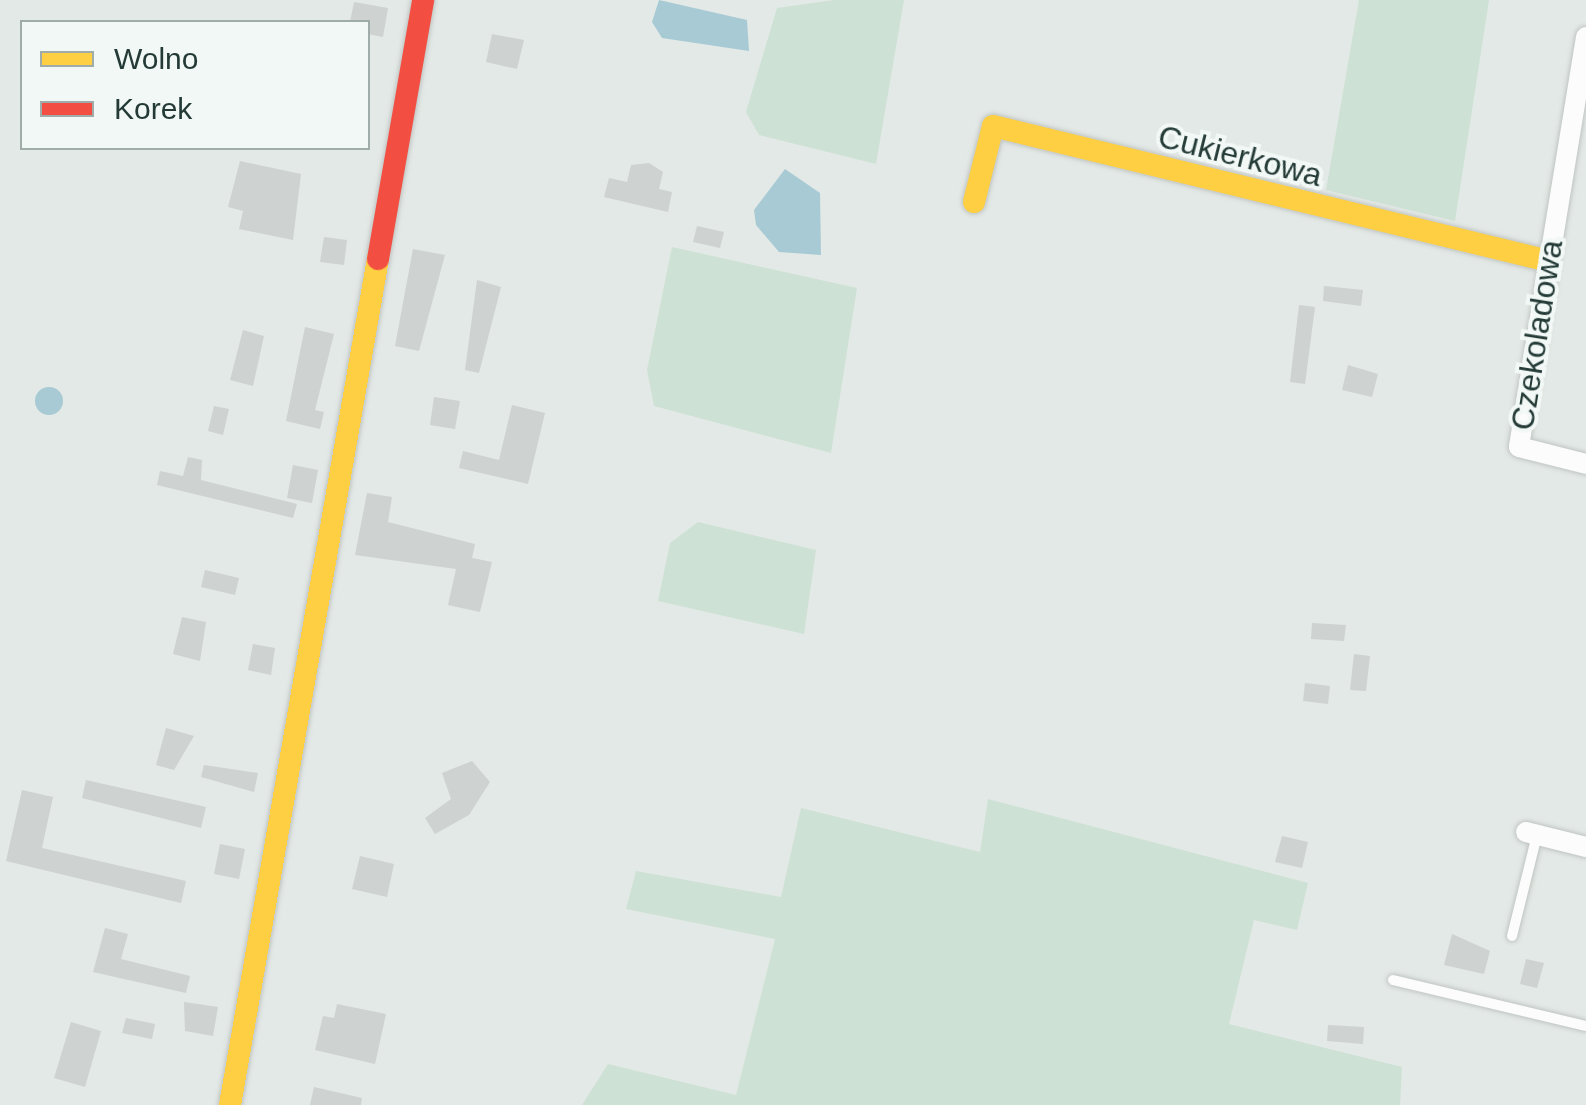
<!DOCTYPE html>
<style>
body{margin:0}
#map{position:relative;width:1586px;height:1105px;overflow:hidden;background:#e3e9e6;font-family:Helvetica,sans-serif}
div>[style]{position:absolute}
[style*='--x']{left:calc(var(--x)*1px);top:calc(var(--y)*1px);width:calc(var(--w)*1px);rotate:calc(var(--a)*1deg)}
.green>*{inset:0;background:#cee1d5}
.water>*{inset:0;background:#a7cad4}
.round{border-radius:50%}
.building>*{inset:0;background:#ced2d1}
.roads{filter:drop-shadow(0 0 2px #c0c5c3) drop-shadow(0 0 2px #c0c5c3)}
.lane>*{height:10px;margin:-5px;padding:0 5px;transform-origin:5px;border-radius:5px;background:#fbfcfb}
.street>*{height:20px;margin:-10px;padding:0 10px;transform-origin:10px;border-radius:10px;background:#fbfcfb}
.slow>*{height:22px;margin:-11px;padding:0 11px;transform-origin:11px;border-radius:11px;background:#ffcf43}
.jam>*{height:22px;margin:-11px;padding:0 11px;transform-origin:11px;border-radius:11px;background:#f24e42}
span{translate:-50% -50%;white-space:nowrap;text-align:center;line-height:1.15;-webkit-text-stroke:8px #f2f8f5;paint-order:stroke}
.street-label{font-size:32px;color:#233a36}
.legend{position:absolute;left:20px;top:20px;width:350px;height:130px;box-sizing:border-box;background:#f2f8f5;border:2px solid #9faca9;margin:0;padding:12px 18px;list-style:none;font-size:30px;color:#233a36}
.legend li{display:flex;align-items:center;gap:20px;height:50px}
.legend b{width:50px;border:2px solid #9faca9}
</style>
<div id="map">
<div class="green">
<div style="clip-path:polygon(834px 0,904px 0,876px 164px,759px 135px,746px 112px,777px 8px)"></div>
<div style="clip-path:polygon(1359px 0,1489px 0,1455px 221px,1326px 190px)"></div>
<div style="clip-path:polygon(672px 247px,857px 288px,831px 453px,654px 406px,647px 370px)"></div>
<div style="clip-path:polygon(698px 522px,816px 550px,804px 634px,658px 601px,670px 543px)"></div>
<div style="clip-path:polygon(988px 799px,1308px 883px,1297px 930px,1254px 920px,1229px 1024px,1402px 1067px,1400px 1105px,582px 1105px,608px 1064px,736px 1095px,775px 939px,626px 909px,636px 871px,781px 897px,801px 808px,980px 852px)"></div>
</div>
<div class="water">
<div style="clip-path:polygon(659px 0,747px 20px,749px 51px,662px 38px,652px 22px)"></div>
<div style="clip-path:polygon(785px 169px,820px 193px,821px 255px,779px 252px,756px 225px,754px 210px)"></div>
<div class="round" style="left:35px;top:387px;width:28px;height:28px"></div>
</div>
<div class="building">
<div style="clip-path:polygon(354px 2px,388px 8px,383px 37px,368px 34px,368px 22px,350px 22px)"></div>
<div style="clip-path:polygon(492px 34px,524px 40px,517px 69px,486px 62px)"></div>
<div style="clip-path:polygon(240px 161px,301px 174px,293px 240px,239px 229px,243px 211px,228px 207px)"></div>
<div style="clip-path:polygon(649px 163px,663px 172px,659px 189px,672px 192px,668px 212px,604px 197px,609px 178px,627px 182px,631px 165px)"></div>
<div style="clip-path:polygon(697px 226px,724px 232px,720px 248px,693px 242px)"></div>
<div style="clip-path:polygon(324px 237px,347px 240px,344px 265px,320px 262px)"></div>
<div style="clip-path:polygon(413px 249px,445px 255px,419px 351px,395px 346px)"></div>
<div style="clip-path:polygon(477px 280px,501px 287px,479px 373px,465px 370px)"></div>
<div style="clip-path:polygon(1324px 286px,1363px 290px,1361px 306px,1323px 301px)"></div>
<div style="clip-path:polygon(1299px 305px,1315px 307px,1305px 384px,1290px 382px)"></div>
<div style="clip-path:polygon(305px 327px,334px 334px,315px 410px,324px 412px,320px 429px,286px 421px)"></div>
<div style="clip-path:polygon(243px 330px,264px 336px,253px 386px,230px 380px)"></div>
<div style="clip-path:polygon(1348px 365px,1378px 374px,1372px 397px,1342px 390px)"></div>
<div style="clip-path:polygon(434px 397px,460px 401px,455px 429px,430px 425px)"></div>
<div style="clip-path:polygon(512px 405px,545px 413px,528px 484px,459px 468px,463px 451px,499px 460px)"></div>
<div style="clip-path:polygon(214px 406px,229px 409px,223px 435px,208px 431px)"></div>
<div style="clip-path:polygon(188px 457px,202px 460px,201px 480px,297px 504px,293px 518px,157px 485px,160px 471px,183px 476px)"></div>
<div style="clip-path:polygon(293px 465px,318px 470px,312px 503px,287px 498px)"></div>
<div style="clip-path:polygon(367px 493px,392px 497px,388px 522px,475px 544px,472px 558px,492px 562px,480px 612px,448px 605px,456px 569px,355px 555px)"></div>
<div style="clip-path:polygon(205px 570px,239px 578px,235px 595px,201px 587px)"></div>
<div style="clip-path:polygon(182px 617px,206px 622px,200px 661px,173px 654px)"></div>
<div style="clip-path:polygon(1312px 623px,1346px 625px,1344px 641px,1311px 639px)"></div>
<div style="clip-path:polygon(253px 644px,275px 648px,271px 675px,248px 670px)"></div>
<div style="clip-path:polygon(1354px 654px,1370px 656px,1366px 691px,1350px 690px)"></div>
<div style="clip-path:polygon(1305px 683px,1330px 686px,1328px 704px,1303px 701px)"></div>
<div style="clip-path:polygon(166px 728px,194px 736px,174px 770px,156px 765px)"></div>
<div style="clip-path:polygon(472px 761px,490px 782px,469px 815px,435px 834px,425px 818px,451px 799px,442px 773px)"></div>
<div style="clip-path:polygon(204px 765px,258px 773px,254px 792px,201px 777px)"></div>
<div style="clip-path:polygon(86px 780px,206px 807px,201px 828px,82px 798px)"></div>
<div style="clip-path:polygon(22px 790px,53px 797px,42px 848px,186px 881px,181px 903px,6px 861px)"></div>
<div style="clip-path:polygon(1282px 836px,1308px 842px,1302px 868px,1275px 862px)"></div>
<div style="clip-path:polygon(220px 844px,245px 849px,239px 879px,214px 874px)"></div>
<div style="clip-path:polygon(360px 856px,394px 864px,387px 897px,352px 889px)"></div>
<div style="clip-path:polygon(105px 928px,128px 934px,121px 959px,190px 976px,186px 993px,93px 972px)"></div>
<div style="clip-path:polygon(1452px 934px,1490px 951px,1484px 974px,1444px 965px)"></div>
<div style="clip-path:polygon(1526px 959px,1544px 963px,1537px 988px,1520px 984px)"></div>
<div style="clip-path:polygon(184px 1002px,218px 1007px,213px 1036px,185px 1031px)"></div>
<div style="clip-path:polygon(337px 1004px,386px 1014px,375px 1064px,315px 1050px,323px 1016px,334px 1018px)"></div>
<div style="clip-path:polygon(126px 1018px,155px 1024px,152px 1039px,122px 1033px)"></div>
<div style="clip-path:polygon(71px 1022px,101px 1031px,85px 1087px,54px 1078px)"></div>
<div style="clip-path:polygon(1328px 1025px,1364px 1027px,1363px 1044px,1327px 1041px)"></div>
<div style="clip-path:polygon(314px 1087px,362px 1098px,361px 1105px,310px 1105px)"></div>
</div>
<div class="roads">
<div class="lane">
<div style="--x:1512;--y:936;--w:104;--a:-76.1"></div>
<div style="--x:1393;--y:980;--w:198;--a:13.4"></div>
</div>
<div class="street">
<div style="--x:1586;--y:37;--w:415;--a:99.3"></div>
<div style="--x:1519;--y:447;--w:69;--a:14.2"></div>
<div style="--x:1526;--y:832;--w:62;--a:14"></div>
</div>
<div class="slow">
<div style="--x:974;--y:202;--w:78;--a:-76"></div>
<div style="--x:993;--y:126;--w:572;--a:13.65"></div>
<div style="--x:230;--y:1105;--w:859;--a:-80.08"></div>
</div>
<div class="jam">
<div style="--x:378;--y:259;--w:263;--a:-80.1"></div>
</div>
</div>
<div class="street-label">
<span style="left:1240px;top:156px;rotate:14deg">Cukierkowa</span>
<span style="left:1537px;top:335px;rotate:-81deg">Czekoladowa</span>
</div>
<ul class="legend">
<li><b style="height:12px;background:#ffcf43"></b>Wolno</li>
<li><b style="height:12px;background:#f24e42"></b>Korek</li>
</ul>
</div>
